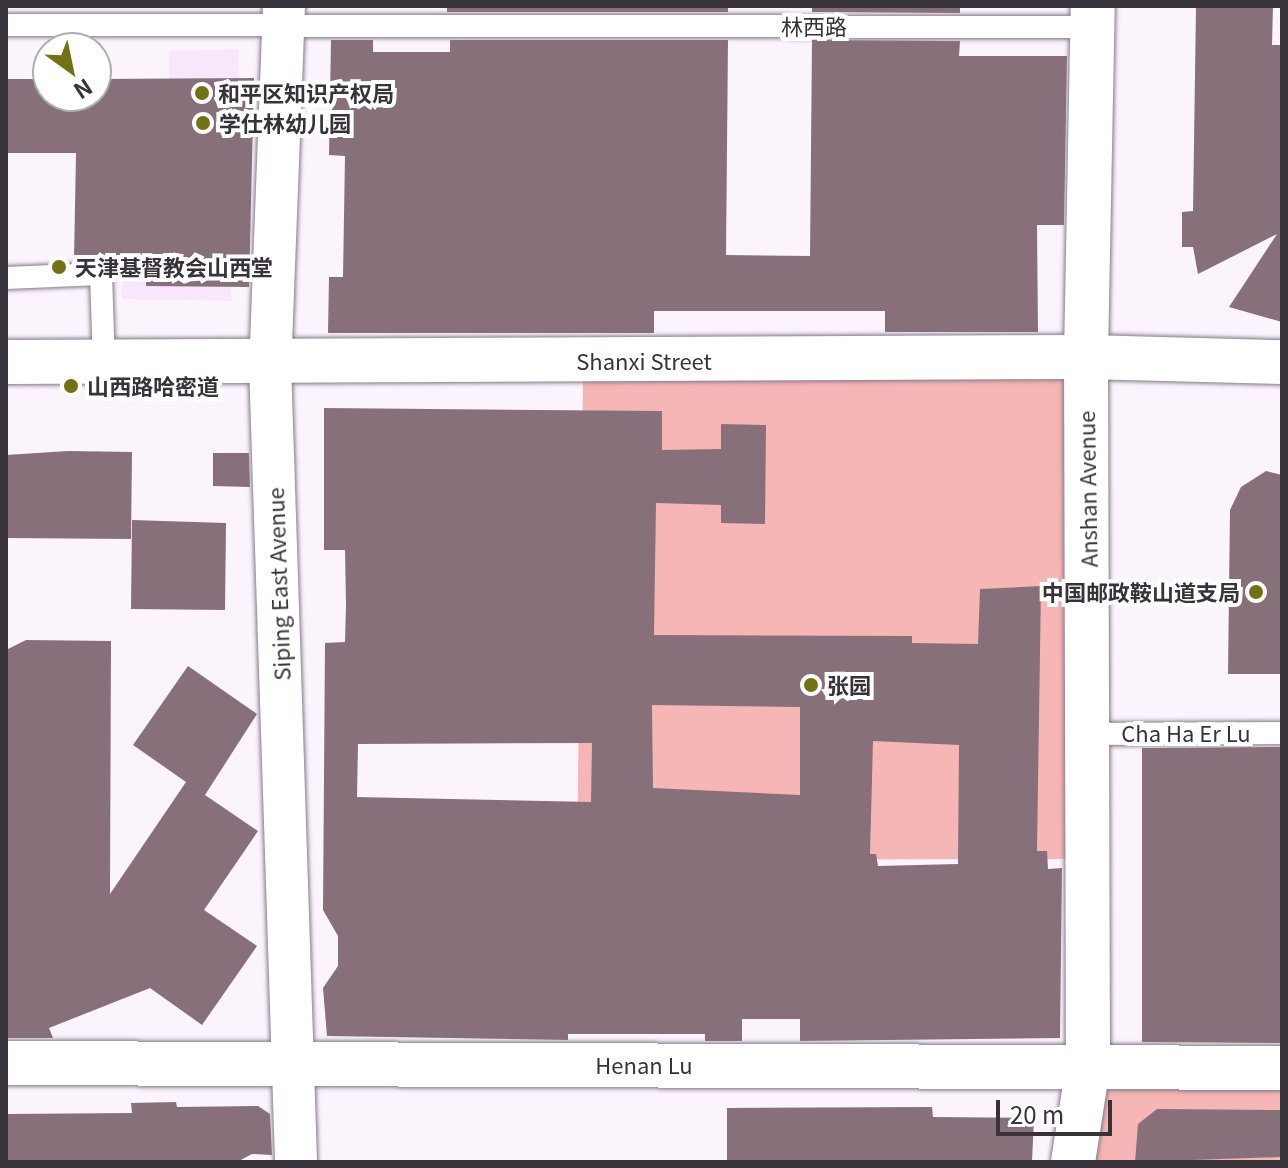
<!DOCTYPE html>
<meta charset="utf-8">
<style>
body{margin:0}
#map{position:relative;width:1288px;height:1168px;overflow:hidden;background:#fbf4fd;font-family:Georgia,"Noto Sans SC",serif}
div>[style]{position:absolute}
[style*='--x']{left:calc(var(--x)*1px);top:calc(var(--y)*1px);width:calc(var(--w)*1px);rotate:calc(var(--a)*1deg)}
.built>*{inset:0;background:#f8e7fc}
.green>*{inset:0;background:#f5b6b5}
.building>*{inset:0;background:#87707a}
.roads{filter:drop-shadow(0 0 2px #87798b) drop-shadow(0 0 2px #87798b)}
.service>*{height:22px;margin:-11px;padding:0 11px;transform-origin:11px;border-radius:11px;background:#fff}
.minor>*{height:42px;margin:-21px;padding:0 21px;transform-origin:21px;border-radius:21px;background:#fff}
.tertiary>*{height:44px;margin:-22px;padding:0 22px;transform-origin:22px;border-radius:22px;background:#fff}
.secondary>*{height:44px;margin:-22px;padding:0 22px;transform-origin:22px;border-radius:22px;background:#fff}
.dots>*{width:22px;height:22px;translate:-50% -50%;box-sizing:border-box;border:4px solid #fff;border-radius:50%}
span{translate:-50% -50%;white-space:nowrap;text-align:center;line-height:1.15;-webkit-text-stroke:8px #fff;paint-order:stroke}
.street-label{font-size:22px;color:#38323a}
.poi-label{font-size:22px;color:#38323a;font-weight:700}
.left{translate:0 -50%;text-align:left}
.right{translate:-100% -50%;text-align:right}
.frame{position:absolute;inset:0;border:8px solid #38323a;pointer-events:none}
.north{position:absolute;left:32px;top:32px;width:80px;height:80px;box-sizing:border-box;background:#fff;border:2px solid #afadb0;border-radius:50%;rotate:147deg;font-size:22px;font-weight:700;line-height:32px;text-align:center;color:#38323a}
.north::after{content:'';display:block;margin:auto;width:28px;height:36px;background:#717116;clip-path:polygon(50% 0,100% 100%,50% 72%,0 100%)}
.scale{position:absolute;left:996px;top:1100px;width:116px;height:36px;box-sizing:border-box;border:4px solid #38323a;border-top:0;padding-left:10px;font-size:24px;line-height:28px;white-space:nowrap;color:#38323a;-webkit-text-stroke:6px #fff;paint-order:stroke}
</style>
<div id="map">
<div class="built">
<div style="clip-path:polygon(239px 49px,231px 301px,122px 299px,121px 195px,169px 197px,169px 51px)"></div>
</div>
<div class="green">
<div style="clip-path:polygon(1073px 372px,1071px 859px,577px 860px,583px 375px)"></div>
<div style="clip-path:polygon(1082px 1081px,1282px 1087px,1282px 1162px,1073px 1162px)"></div>
</div>
<div class="building">
<div style="clip-path:polygon(447px 6px,728px 6px,728px 12px,447px 12px)"></div>
<div style="clip-path:polygon(812px 6px,960px 6px,960px 13px,812px 12px)"></div>
<div style="clip-path:polygon(1196px 6px,1273px 6px,1272px 45px,1282px 45px,1282px 322px,1229px 307px,1277px 234px,1198px 274px,1193px 247px,1182px 247px,1182px 212px,1193px 211px)"></div>
<div style="clip-path:polygon(331px 40px,373px 40px,373px 52px,450px 52px,450px 40px,728px 40px,726px 255px,810px 256px,812px 40px,960px 41px,959px 56px,1067px 56px,1064px 225px,1037px 225px,1038px 332px,885px 332px,885px 311px,654px 311px,654px 333px,328px 333px,329px 277px,343px 277px,345px 156px,329px 155px)"></div>
<div style="clip-path:polygon(254px 78px,249px 287px,146px 286px,146px 277px,115px 277px,107px 261px,74px 261px,76px 153px,6px 153px,6px 79px,48px 79px,48px 96px,96px 96px,96px 79px)"></div>
<div style="clip-path:polygon(evenodd,324px 408px,662px 411px,662px 450px,721px 449px,721px 424px,766px 425px,765px 524px,721px 523px,721px 505px,656px 503px,654px 635px,912px 636px,912px 643px,978px 644px,980px 589px,1041px 586px,1037px 851px,1047px 851px,1048px 869px,1062px 868px,1060px 1038px,800px 1041px,800px 1019px,742px 1019px,742px 1041px,705px 1041px,705px 1034px,568px 1034px,568px 1040px,327px 1036px,323px 988px,338px 966px,338px 936px,323px 910px,325px 643px,345px 642px,346px 606px,345px 550px,324px 550px,324px 408px,652px 705px,800px 707px,800px 795px,653px 788px,652px 705px,324px 408px,873px 741px,959px 745px,958px 864px,878px 866px,876px 854px,870px 854px,873px 741px,324px 408px,592px 743px,591px 802px,357px 797px,358px 744px,592px 743px)"></div>
<div style="clip-path:polygon(68px 451px,132px 452px,131px 539px,6px 538px,6px 455px)"></div>
<div style="clip-path:polygon(213px 453px,249px 453px,250px 487px,213px 486px)"></div>
<div style="clip-path:polygon(1266px 471px,1282px 475px,1282px 674px,1228px 674px,1230px 510px,1241px 487px)"></div>
<div style="clip-path:polygon(132px 520px,226px 523px,225px 610px,131px 609px)"></div>
<div style="clip-path:polygon(26px 640px,111px 641px,110px 894px,186px 782px,133px 745px,188px 666px,257px 714px,205px 795px,258px 831px,204px 910px,257px 946px,202px 1025px,150px 988px,49px 1028px,53px 1038px,6px 1038px,6px 650px)"></div>
<div style="clip-path:polygon(1280px 747px,1282px 1043px,1142px 1042px,1142px 748px)"></div>
<div style="clip-path:polygon(176px 1102px,177px 1107px,258px 1106px,270px 1114px,272px 1155px,252px 1154px,237px 1162px,6px 1162px,6px 1114px,132px 1113px,131px 1103px)"></div>
<div style="clip-path:polygon(932px 1107px,933px 1117px,1034px 1118px,1032px 1162px,727px 1162px,727px 1108px)"></div>
<div style="clip-path:polygon(1157px 1109px,1282px 1110px,1282px 1157px,1135px 1162px,1138px 1124px)"></div>
</div>
<div class="roads">
<div class="service">
<div style="--x:6;--y:25;--w:1087;--a:0.11"></div>
<div style="--x:6;--y:278;--w:95;--a:-2.4"></div>
<div style="--x:101;--y:274;--w:90;--a:88.1"></div>
<div style="--x:1090;--y:734;--w:192;--a:-0.3"></div>
</div>
<div class="minor">
<div style="--x:284;--y:6;--w:358;--a:92.2"></div>
<div style="--x:270;--y:364;--w:798;--a:88.13"></div>
</div>
<div class="tertiary">
<div style="--x:6;--y:362;--w:1080;--a:-0.27"></div>
<div style="--x:1086;--y:357;--w:196;--a:1.5"></div>
<div style="--x:6;--y:1063;--w:1276;--a:0.22"></div>
</div>
<div class="secondary">
<div style="--x:1073;--y:1162;--w:97;--a:-81.1"></div>
<div style="--x:1088;--y:1066;--w:709;--a:-90.16"></div>
<div style="--x:1086;--y:357;--w:351;--a:-88.9"></div>
</div>
</div>
<div class="dots">
<div style="left:202px;top:93px;background:#717116"></div>
<div style="left:203px;top:123px;background:#717116"></div>
<div style="left:59px;top:267px;background:#717116"></div>
<div style="left:71px;top:386px;background:#717116"></div>
<div style="left:1256px;top:592px;background:#717116"></div>
<div style="left:811px;top:685px;background:#717116"></div>
</div>
<div class="street-label">
<span style="left:814px;top:26px">林西路</span>
<span style="left:644px;top:361px">Shanxi Street</span>
<span style="left:1087px;top:489px;rotate:-91deg">Anshan Avenue</span>
<span style="left:278px;top:584px;rotate:-92deg">Siping East Avenue</span>
<span style="left:1186px;top:733px">Cha Ha Er Lu</span>
<span style="left:644px;top:1065px">Henan Lu</span>
</div>
<div class="poi-label">
<span class="left" style="left:218px;top:93px">和平区知识产权局</span>
<span class="left" style="left:219px;top:123px">学仕林幼儿园</span>
<span class="left" style="left:75px;top:267px">天津基督教会山西堂</span>
<span class="left" style="left:87px;top:386px">山西路哈密道</span>
<span class="right" style="left:1240px;top:592px">中国邮政鞍山道支局</span>
<span class="left" style="left:827px;top:685px">张园</span>
</div>
<div class="frame"></div>
<div class="north">N</div>
<div class="scale">20 m</div>
</div>
